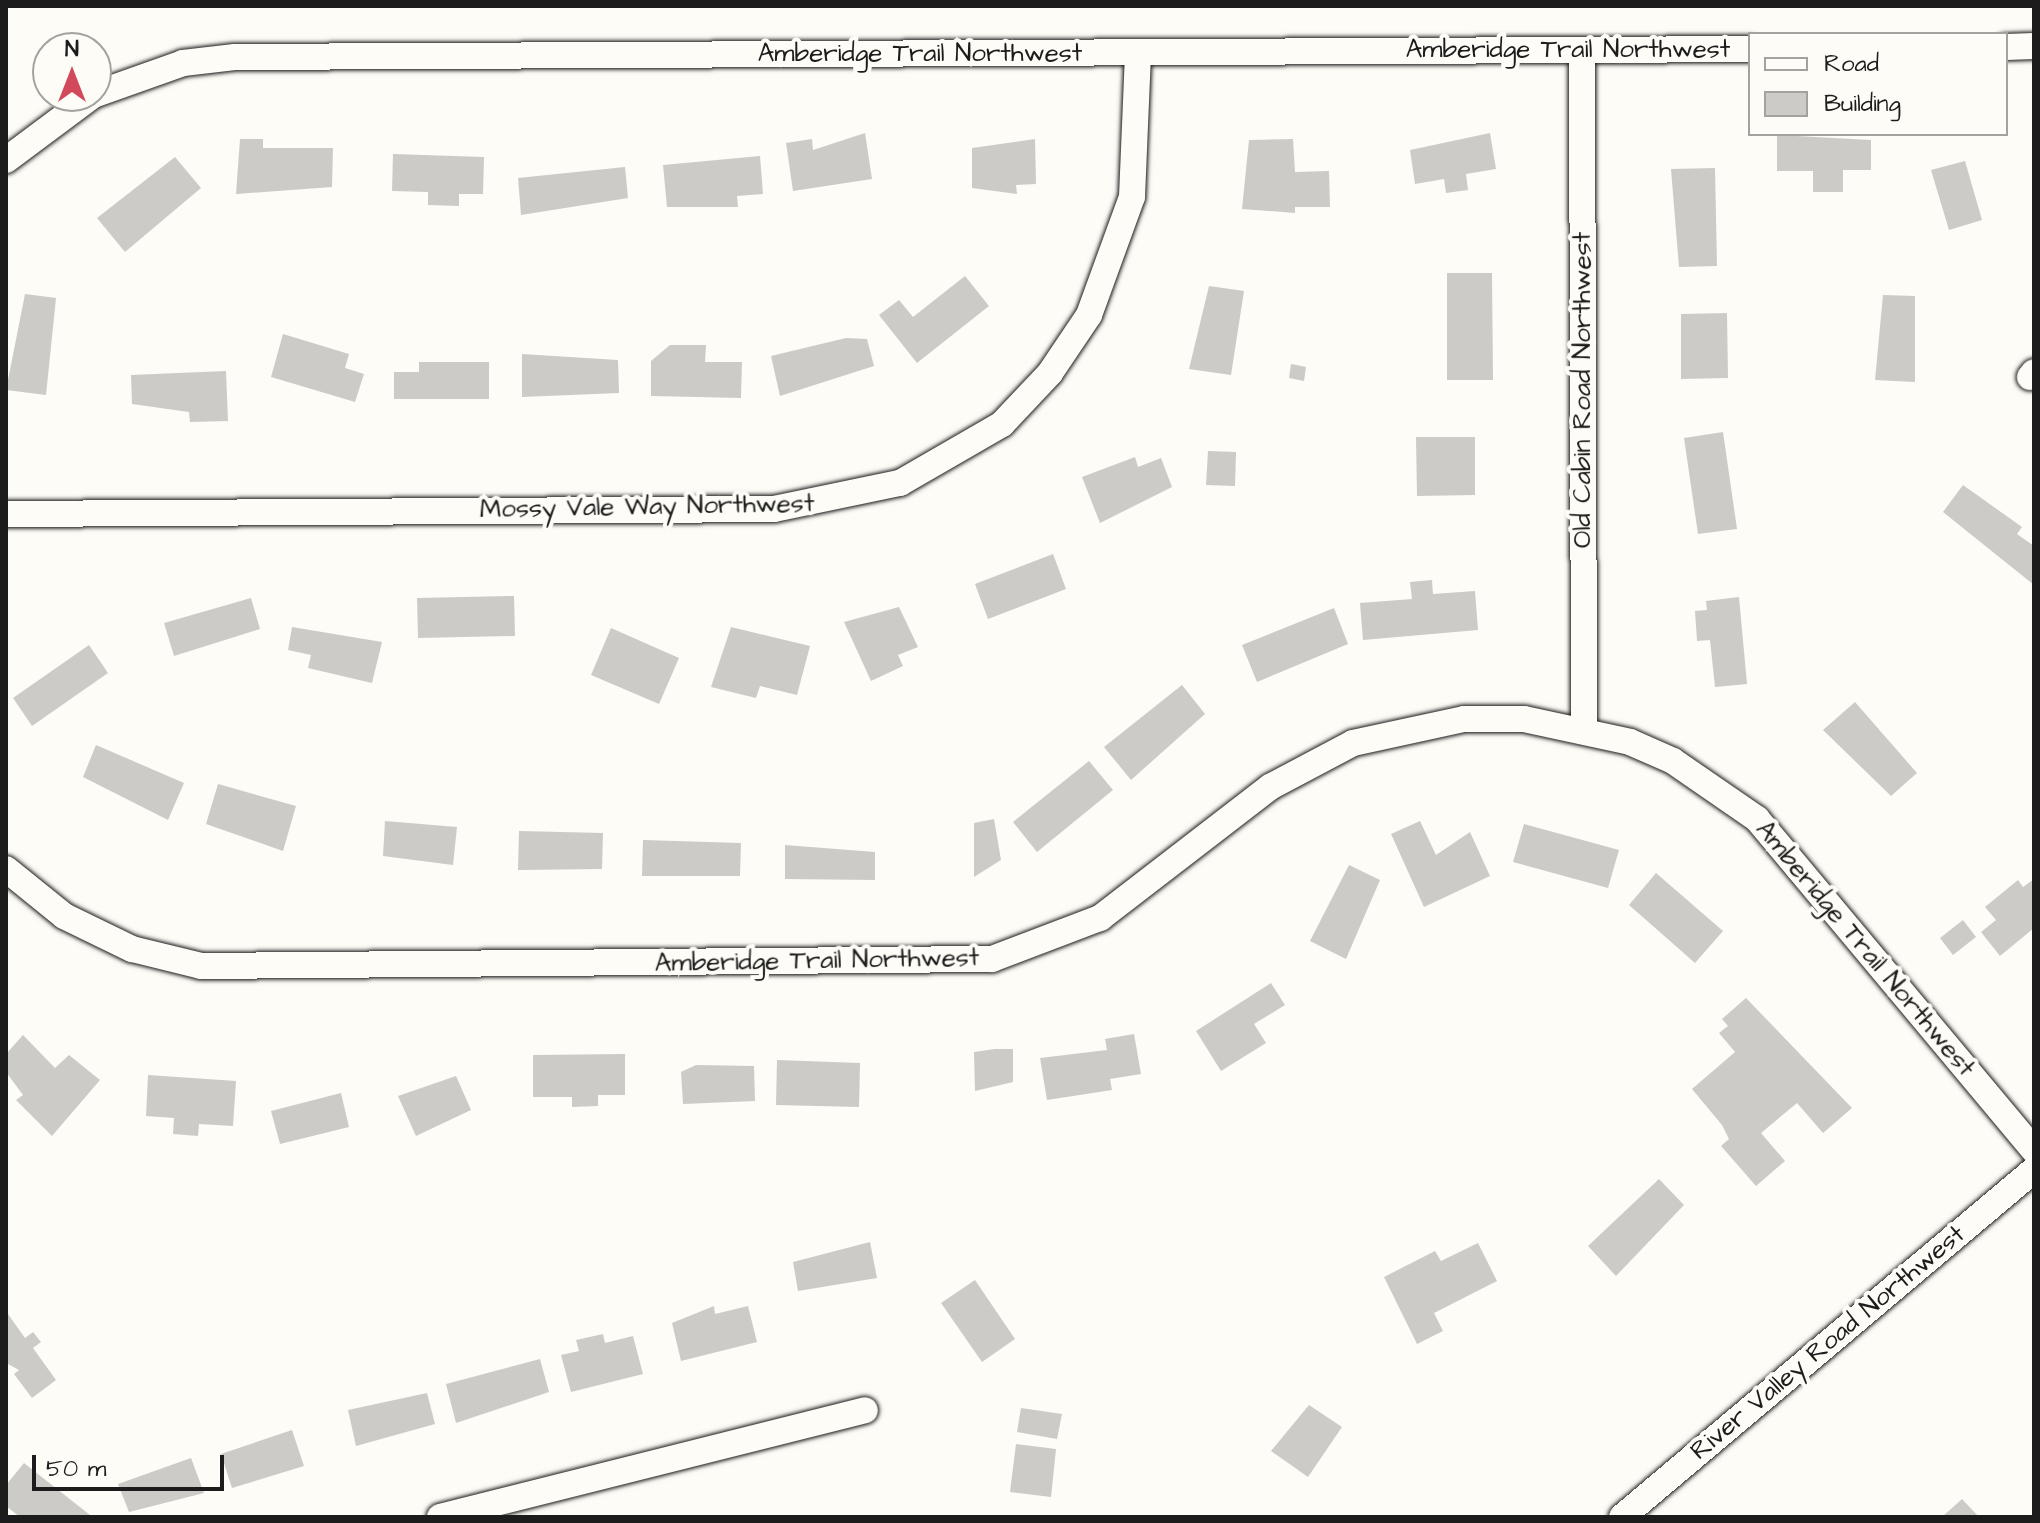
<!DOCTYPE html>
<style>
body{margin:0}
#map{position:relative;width:2040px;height:1523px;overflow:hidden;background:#fdfcf7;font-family:"Architects Daughter",sans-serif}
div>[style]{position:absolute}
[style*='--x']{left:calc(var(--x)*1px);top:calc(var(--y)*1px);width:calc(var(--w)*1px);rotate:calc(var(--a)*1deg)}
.building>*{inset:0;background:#cccbc8}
.roads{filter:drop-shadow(0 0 2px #1c1c1c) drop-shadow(0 0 2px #1c1c1c)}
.minor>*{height:26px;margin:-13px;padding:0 13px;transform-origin:13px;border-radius:13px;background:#fdfcf7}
span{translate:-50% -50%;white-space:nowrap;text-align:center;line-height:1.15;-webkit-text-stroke:8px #fdfcf7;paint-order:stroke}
.street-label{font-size:26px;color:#1c1c1c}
.frame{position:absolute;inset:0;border:8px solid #1c1c1c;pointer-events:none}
.legend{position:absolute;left:1748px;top:32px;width:260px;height:104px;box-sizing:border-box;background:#fdfcf7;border:2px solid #a3a29f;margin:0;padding:10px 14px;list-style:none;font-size:24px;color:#1c1c1c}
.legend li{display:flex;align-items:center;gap:16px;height:40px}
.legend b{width:40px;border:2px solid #a3a29f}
.north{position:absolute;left:32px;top:32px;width:80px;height:80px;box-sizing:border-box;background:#fdfcf7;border:2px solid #a3a29f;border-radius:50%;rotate:0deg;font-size:22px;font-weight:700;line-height:32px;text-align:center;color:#1c1c1c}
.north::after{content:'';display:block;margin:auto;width:28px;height:36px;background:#d1495b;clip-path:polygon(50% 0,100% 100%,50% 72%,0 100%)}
.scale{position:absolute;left:32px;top:1455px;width:192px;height:36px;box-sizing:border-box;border:4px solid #1c1c1c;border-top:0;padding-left:10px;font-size:24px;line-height:28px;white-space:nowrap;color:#1c1c1c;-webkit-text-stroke:6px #fdfcf7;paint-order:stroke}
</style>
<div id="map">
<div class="building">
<div style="clip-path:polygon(865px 133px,872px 179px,793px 191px,786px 143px,812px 139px,813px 150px)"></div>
<div style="clip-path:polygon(1490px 133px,1496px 169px,1466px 174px,1468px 190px,1446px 193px,1444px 179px,1415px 184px,1410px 150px)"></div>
<div style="clip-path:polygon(1777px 135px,1871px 140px,1871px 170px,1843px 170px,1843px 192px,1813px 192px,1813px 171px,1777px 171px)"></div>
<div style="clip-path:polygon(240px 139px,263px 139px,263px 148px,333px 148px,332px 187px,236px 194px)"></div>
<div style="clip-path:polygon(1035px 139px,1036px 184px,1016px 185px,1017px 194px,972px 188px,972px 148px)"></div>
<div style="clip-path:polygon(1293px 139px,1295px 172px,1329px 171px,1330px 207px,1295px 207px,1295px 213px,1242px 209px,1249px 140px)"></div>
<div style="clip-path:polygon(393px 154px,484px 157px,483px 194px,459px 194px,459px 206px,428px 205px,428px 192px,392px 191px)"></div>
<div style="clip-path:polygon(760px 156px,763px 194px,737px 196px,738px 207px,667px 207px,663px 165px)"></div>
<div style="clip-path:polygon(175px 157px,201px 188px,125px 252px,97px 218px)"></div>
<div style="clip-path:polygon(1965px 161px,1982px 220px,1949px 230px,1931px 170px)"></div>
<div style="clip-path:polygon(625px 167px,628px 198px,521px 215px,518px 178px)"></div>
<div style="clip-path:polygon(1715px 168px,1717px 266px,1679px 267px,1671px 169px)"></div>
<div style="clip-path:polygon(1447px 273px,1492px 273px,1493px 380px,1447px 380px)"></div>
<div style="clip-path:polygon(965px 276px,989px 306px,917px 363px,879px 315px,899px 300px,913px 317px)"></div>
<div style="clip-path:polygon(1209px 286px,1244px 291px,1231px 375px,1189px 369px)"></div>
<div style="clip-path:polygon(25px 294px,56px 298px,46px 395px,6px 390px)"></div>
<div style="clip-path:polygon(1883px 295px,1915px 296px,1915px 382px,1875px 380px)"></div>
<div style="clip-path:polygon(1727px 313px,1728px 378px,1681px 379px,1681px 314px)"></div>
<div style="clip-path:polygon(283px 334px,349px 354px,345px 368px,364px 374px,355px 402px,271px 377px)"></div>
<div style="clip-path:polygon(846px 338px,867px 339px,874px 366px,780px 396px,771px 356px)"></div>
<div style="clip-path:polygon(670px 345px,706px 345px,705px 362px,742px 362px,741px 398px,651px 396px,651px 361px)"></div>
<div style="clip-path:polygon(522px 354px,618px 360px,619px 393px,522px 397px)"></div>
<div style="clip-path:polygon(419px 362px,489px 362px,489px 399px,394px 399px,394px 372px,419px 372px)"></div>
<div style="clip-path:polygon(1291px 364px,1306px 367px,1304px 381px,1289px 378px)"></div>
<div style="clip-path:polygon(226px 371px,228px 421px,190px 422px,189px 412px,132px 404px,131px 375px)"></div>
<div style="clip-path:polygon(1723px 432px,1737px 529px,1698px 534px,1684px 438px)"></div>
<div style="clip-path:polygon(1416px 437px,1475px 437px,1475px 495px,1417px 496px)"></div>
<div style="clip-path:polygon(1208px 451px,1236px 452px,1235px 486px,1206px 485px)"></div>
<div style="clip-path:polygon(1135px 457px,1138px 467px,1161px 458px,1172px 487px,1100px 523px,1082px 477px)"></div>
<div style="clip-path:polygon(1963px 485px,2022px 527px,2017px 534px,2034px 546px,2034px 585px,1943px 512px)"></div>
<div style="clip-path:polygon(1053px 554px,1066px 589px,988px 619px,975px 584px)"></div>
<div style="clip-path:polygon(1432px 580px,1433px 594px,1475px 591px,1478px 630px,1363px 640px,1360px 603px,1412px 599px,1410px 582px)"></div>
<div style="clip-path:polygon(514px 596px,515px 636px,418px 638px,417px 598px)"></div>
<div style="clip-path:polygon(1739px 597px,1747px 684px,1715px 687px,1710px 640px,1697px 641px,1695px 611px,1707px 610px,1706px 601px)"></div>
<div style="clip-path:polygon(251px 598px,260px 629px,174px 656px,164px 623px)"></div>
<div style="clip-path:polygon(899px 607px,918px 647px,898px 655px,903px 666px,871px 681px,844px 622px)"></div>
<div style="clip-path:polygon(1334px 608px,1348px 644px,1257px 682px,1242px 645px)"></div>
<div style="clip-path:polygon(292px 627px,382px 642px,372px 683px,308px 668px,311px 655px,288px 650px)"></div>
<div style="clip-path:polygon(731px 627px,810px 646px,797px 695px,760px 686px,756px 698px,711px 687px)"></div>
<div style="clip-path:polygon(611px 628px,679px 658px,659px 704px,591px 675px)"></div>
<div style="clip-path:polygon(89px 645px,108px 673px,32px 726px,13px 698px)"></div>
<div style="clip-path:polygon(1182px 685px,1205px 714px,1131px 780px,1104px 747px)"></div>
<div style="clip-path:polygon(1855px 702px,1917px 773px,1891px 796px,1823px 730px)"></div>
<div style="clip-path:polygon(96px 745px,184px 783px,168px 820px,83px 777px)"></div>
<div style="clip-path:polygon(1089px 761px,1113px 790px,1037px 852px,1013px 822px)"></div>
<div style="clip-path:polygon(218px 784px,296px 806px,283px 851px,206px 824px)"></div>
<div style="clip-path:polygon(994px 819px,1001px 860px,974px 877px,974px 823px)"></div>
<div style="clip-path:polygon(385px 821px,457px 827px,453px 865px,383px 856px)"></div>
<div style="clip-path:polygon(1420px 821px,1436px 855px,1470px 832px,1490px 876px,1424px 907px,1391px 834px)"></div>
<div style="clip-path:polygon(1524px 824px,1619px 850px,1608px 888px,1513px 862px)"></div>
<div style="clip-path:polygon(519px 831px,603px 833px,602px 869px,518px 870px)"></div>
<div style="clip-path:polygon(643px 840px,741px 843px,740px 876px,642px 876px)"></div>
<div style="clip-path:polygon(785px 845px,875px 852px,875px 880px,785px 879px)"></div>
<div style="clip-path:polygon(1349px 865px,1380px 880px,1346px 959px,1310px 941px)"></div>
<div style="clip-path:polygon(1656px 873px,1723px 931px,1695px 963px,1629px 905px)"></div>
<div style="clip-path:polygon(2034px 879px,2034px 928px,2000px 956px,1981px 932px,1996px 920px,1985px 907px,2018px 880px,2023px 887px)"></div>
<div style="clip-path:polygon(1963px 920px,1976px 937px,1953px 955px,1940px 938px)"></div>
<div style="clip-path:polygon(1271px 983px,1285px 1005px,1254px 1024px,1266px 1043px,1221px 1071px,1196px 1031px)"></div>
<div style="clip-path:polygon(1746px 998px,1852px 1108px,1823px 1133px,1797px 1103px,1761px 1133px,1785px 1161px,1756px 1186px,1721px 1146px,1729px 1139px,1722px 1125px,1692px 1089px,1735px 1052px,1719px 1033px,1728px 1026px,1722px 1019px)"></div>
<div style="clip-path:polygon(1134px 1034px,1141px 1074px,1110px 1079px,1112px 1090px,1047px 1100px,1040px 1058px,1107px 1050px,1105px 1039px)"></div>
<div style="clip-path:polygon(23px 1035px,55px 1068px,69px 1055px,100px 1080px,52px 1136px,16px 1100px,23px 1095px,6px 1072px,6px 1054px)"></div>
<div style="clip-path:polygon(995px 1049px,1013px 1049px,1013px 1082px,975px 1091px,974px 1052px)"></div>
<div style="clip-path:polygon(625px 1054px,625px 1095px,598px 1095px,598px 1106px,572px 1107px,572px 1097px,533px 1097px,533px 1055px)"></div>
<div style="clip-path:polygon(777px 1060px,860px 1063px,859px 1107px,776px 1105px)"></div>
<div style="clip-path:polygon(696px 1065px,754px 1066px,755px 1101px,683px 1104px,681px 1072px)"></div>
<div style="clip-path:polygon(148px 1075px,236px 1081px,233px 1126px,199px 1124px,198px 1136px,173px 1134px,174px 1118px,146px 1116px)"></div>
<div style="clip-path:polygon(456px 1076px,471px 1110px,416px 1136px,398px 1096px)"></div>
<div style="clip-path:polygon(341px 1093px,349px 1127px,280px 1144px,271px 1111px)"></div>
<div style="clip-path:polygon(1659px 1179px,1684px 1205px,1616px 1276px,1588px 1246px)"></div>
<div style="clip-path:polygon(870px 1242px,877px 1278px,798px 1291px,793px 1262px)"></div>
<div style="clip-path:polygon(1478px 1243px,1497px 1281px,1434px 1313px,1443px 1331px,1417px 1344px,1384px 1277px,1435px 1251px,1441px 1261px)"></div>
<div style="clip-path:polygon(975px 1280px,1015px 1339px,982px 1362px,941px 1303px)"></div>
<div style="clip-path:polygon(714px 1306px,715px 1314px,748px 1306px,757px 1342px,681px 1361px,672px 1323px)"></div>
<div style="clip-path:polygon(8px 1314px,25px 1338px,33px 1332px,41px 1342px,33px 1348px,56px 1380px,32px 1398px,14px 1374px,19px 1370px,6px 1363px)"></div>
<div style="clip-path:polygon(603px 1334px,605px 1343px,633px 1336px,643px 1374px,571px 1392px,561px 1355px,579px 1351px,576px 1340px)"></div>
<div style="clip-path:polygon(540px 1359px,549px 1392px,456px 1423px,446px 1384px)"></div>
<div style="clip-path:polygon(427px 1393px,435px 1424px,356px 1446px,348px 1410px)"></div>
<div style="clip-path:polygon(1309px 1405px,1342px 1427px,1308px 1477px,1271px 1451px)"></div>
<div style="clip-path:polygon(1021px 1408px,1062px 1414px,1057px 1439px,1017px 1432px)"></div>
<div style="clip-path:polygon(292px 1430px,304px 1466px,232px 1488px,221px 1454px)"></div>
<div style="clip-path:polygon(1016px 1444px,1056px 1449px,1051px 1497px,1010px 1492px)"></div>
<div style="clip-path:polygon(191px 1458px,204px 1493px,129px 1512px,118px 1484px)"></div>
<div style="clip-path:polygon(24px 1463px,90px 1515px,88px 1517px,20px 1517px,6px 1506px,6px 1485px)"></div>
<div style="clip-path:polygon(1962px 1499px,1979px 1517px,1942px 1517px)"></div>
</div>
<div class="roads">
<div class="minor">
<div style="--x:2006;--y:47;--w:28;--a:-2"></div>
<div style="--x:1582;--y:51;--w:678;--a:89.83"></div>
<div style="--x:96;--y:94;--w:92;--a:-19.6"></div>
<div style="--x:183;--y:63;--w:52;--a:-6.6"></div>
<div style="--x:235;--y:57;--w:1515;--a:-0.3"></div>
<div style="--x:6;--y:160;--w:107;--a:-36.7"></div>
<div style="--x:2030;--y:377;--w:6;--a:-51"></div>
<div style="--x:6;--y:514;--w:768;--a:-0.37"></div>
<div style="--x:774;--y:509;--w:129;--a:-11.7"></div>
<div style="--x:900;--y:483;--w:118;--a:-30"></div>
<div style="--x:1002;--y:424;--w:70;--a:-46.7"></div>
<div style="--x:1050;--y:373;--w:70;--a:-56.1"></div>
<div style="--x:1089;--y:315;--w:126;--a:-70"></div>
<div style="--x:1132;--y:197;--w:145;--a:-87.6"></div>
<div style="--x:6;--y:869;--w:75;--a:39"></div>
<div style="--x:64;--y:916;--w:76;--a:25.9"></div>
<div style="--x:132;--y:949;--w:71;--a:13.8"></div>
<div style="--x:201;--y:966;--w:791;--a:-0.51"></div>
<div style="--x:992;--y:959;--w:116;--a:-20.8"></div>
<div style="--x:1100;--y:918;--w:215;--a:-37.6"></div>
<div style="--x:1270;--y:787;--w:94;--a:-27.9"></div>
<div style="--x:1353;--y:743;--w:114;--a:-12.2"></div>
<div style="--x:1464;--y:719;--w:60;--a:0"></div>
<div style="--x:1524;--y:719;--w:108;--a:12.2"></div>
<div style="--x:1630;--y:742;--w:47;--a:23.8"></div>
<div style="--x:1673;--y:761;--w:102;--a:34.6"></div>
<div style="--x:1757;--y:819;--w:432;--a:50.1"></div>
<div style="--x:440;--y:1517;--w:438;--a:-14.1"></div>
<div style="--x:1622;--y:1517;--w:539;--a:-40.11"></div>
</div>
</div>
<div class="street-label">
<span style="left:1568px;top:50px">Amberidge Trail Northwest</span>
<span style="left:920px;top:54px">Amberidge Trail Northwest</span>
<span style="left:1583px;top:390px;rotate:-90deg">Old Cabin Road Northwest</span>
<span style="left:647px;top:507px;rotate:-1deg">Mossy Vale Way Northwest</span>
<span style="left:1865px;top:949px;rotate:50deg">Amberidge Trail Northwest</span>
<span style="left:817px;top:961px;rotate:-1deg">Amberidge Trail Northwest</span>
<span style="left:1828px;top:1343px;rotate:-40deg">River Valley Road Northwest</span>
</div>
<div class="frame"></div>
<ul class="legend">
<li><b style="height:10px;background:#fdfcf7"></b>Road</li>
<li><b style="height:22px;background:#cccbc8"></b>Building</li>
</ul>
<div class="north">N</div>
<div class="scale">50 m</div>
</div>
